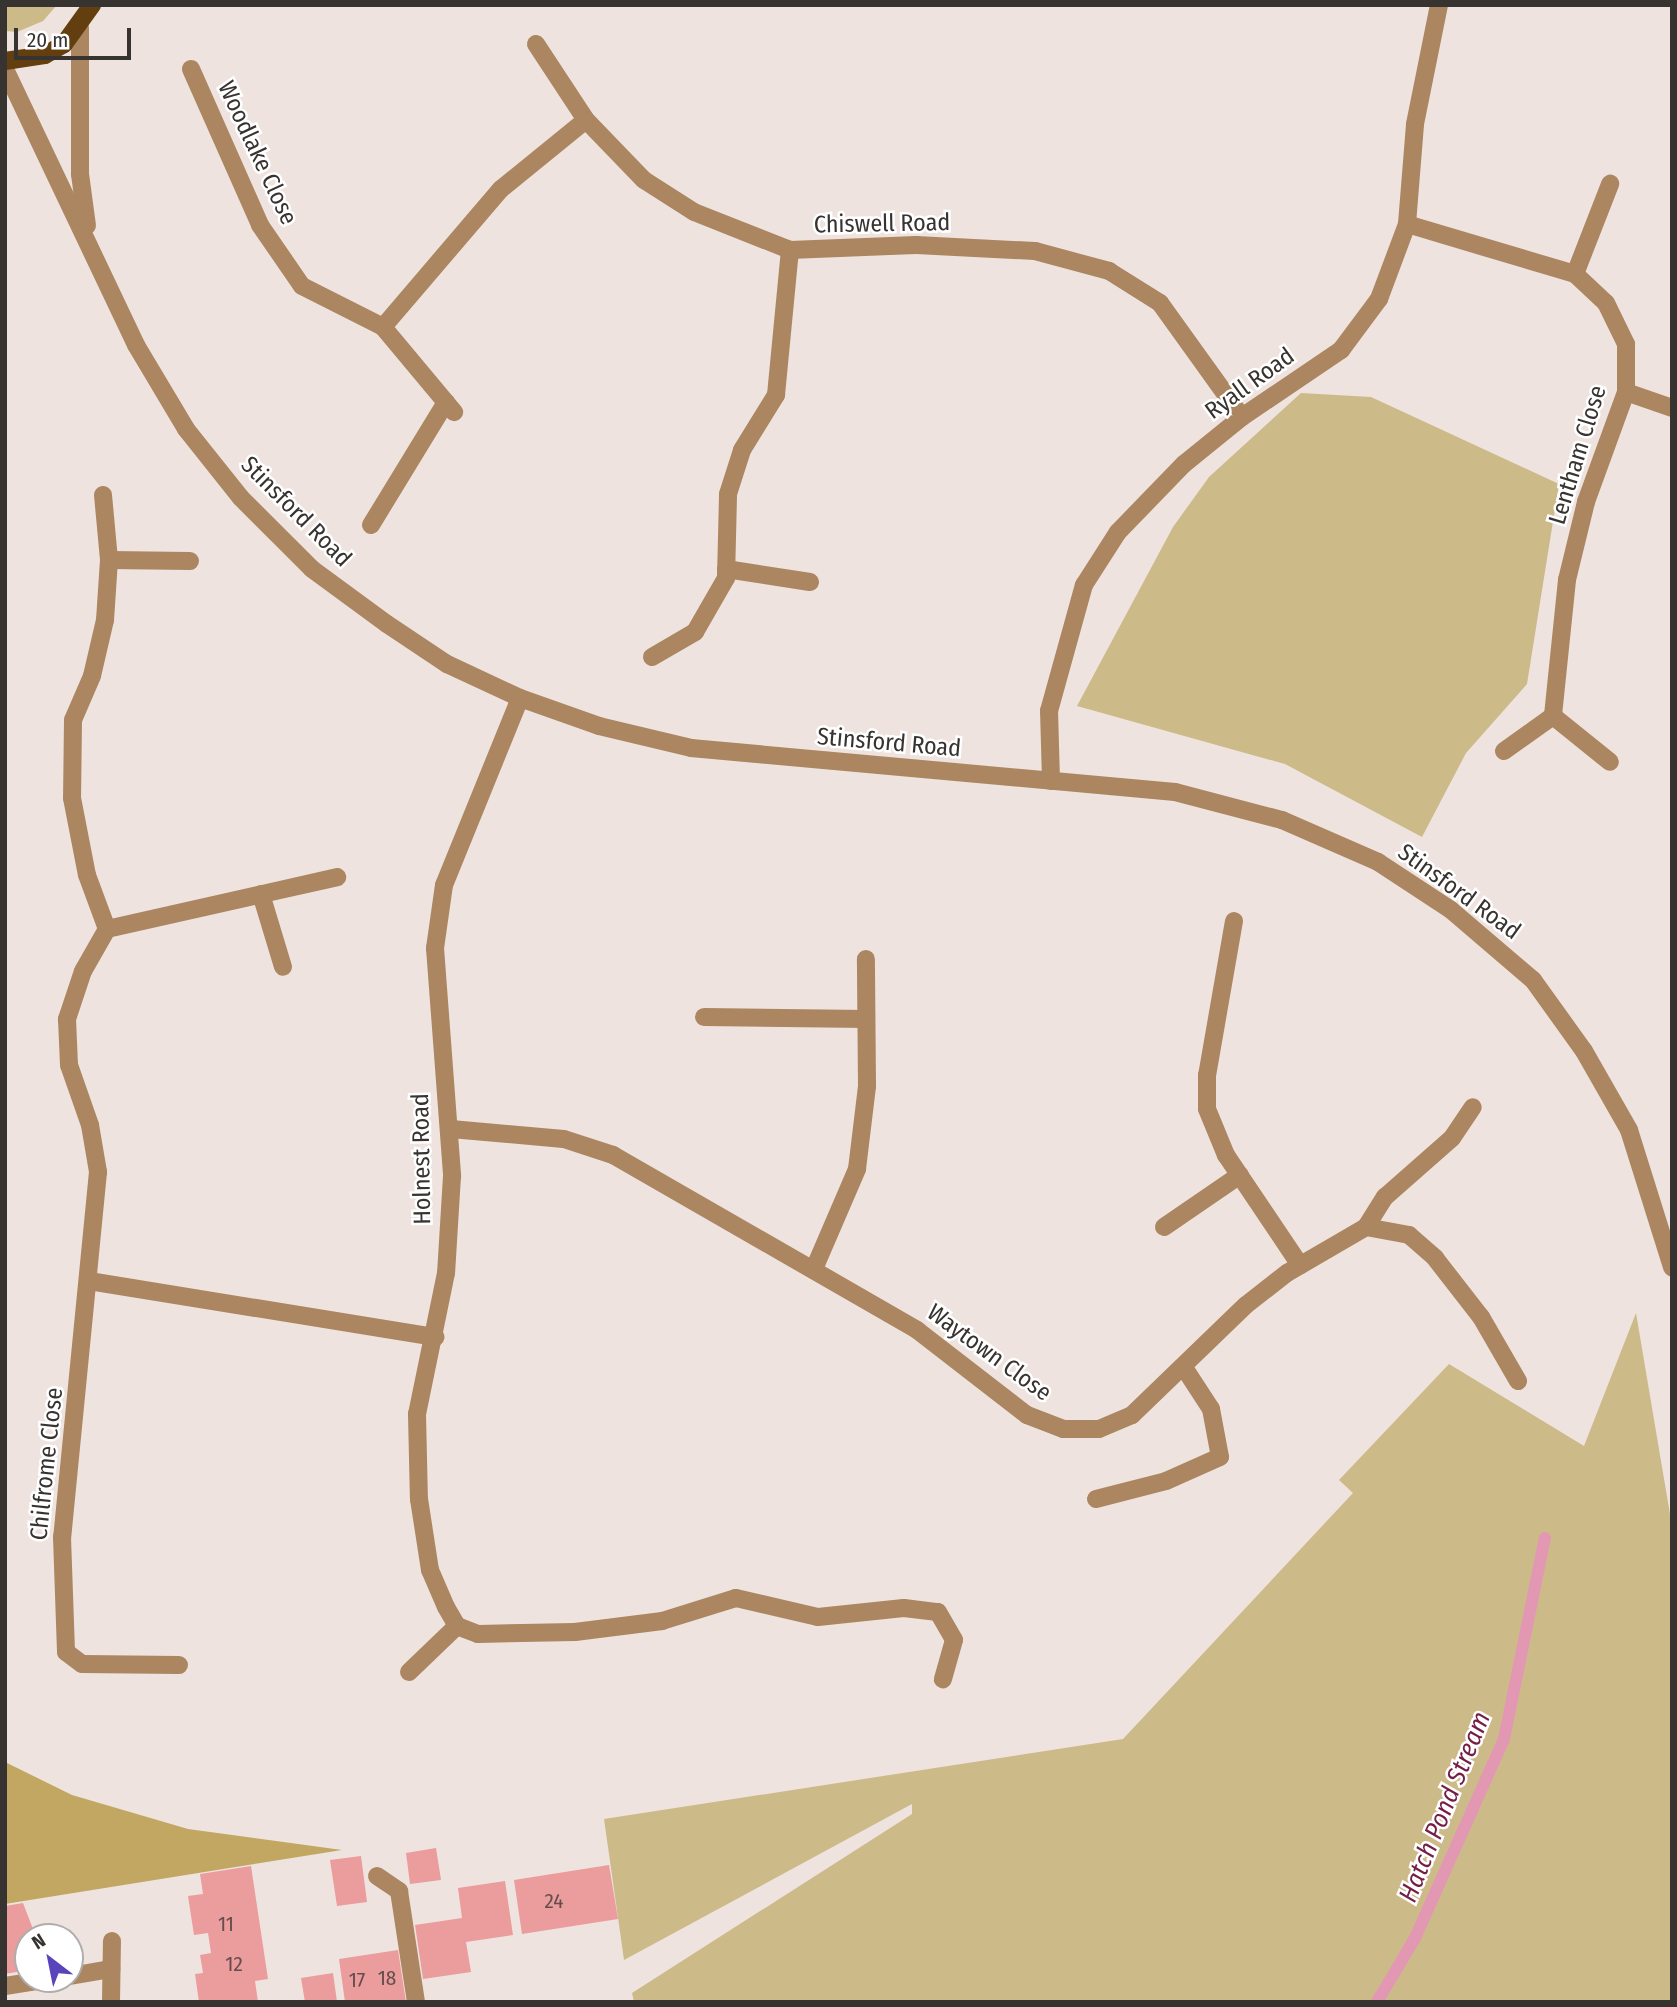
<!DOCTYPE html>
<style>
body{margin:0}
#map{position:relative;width:1677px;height:2007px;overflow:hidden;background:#eee3df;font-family:"Fira Sans Condensed",sans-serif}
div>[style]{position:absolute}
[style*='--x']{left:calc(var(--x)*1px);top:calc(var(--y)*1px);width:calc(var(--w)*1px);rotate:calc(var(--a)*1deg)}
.green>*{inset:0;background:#cdba89}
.forest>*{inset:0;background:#c1a761}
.stream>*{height:12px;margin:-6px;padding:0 6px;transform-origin:6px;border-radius:6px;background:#e298b3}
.building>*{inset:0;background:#eb9c9c}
.minor>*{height:18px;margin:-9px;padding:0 9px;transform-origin:9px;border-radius:9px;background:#ab8660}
.major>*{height:18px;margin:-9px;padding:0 9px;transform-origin:9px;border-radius:9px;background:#633e0f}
span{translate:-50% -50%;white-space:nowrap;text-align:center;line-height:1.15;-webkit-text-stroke:5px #fff;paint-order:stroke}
.number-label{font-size:21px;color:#644d4c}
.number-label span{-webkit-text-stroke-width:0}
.street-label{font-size:24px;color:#373331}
.water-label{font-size:26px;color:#741e46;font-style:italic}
.frame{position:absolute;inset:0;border:7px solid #373331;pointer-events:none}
.north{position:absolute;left:14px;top:1923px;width:70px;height:70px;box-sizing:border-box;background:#fff;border:2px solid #afadad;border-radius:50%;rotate:328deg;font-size:19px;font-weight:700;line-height:28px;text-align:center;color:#373331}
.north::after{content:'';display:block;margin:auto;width:24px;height:32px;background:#5944bc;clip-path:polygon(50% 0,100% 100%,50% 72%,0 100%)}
.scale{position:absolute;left:14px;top:28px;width:117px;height:32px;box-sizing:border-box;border:4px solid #373331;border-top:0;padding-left:9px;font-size:21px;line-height:24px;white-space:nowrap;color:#373331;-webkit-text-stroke:5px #fff;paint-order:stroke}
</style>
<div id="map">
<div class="green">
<div style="clip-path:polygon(5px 5px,57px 5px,43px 21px,17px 32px,5px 31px)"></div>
<div style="clip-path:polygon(1301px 393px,1371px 397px,1559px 484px,1527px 684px,1466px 753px,1422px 837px,1285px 764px,1077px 706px,1173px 527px,1209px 477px)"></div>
<div style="clip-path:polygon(1636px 1313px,1672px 1526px,1672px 2002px,634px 2002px,632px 1993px,912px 1814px,912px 1804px,624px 1960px,604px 1819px,1123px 1739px,1353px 1493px,1339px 1480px,1449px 1364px,1584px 1446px)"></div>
</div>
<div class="forest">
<div style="clip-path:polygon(5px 1762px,72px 1795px,188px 1829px,342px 1850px,5px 1904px)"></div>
</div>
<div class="stream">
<div style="--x:1377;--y:2002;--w:74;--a:-59.3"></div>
<div style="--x:1415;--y:1938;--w:218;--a:-65.9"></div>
<div style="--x:1504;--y:1739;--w:205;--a:-78.5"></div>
</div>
<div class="building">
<div style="clip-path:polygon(436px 1848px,441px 1880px,410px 1884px,406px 1853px)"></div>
<div style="clip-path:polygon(361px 1856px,367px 1902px,337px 1906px,330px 1860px)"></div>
<div style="clip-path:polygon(609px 1865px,618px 1919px,522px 1934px,514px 1880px)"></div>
<div style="clip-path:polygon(251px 1866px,268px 1979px,255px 1981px,258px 2002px,199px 2002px,195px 1974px,203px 1973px,200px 1955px,211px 1953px,208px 1933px,194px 1935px,188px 1896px,203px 1894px,200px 1874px)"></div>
<div style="clip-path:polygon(505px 1881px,513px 1935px,466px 1942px,471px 1972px,423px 1979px,415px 1925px,462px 1918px,458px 1888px)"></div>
<div style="clip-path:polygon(23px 1903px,36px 1937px,28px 1937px,28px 1970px,5px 1974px,5px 1906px)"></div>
<div style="clip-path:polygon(398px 1950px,406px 2002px,345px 2002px,339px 1959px)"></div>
<div style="clip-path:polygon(333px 1973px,337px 2002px,305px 2002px,301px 1978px)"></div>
</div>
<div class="minor">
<div style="--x:80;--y:28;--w:146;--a:90"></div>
<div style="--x:80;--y:174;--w:52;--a:82.3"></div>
<div style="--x:536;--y:44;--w:91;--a:56.7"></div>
<div style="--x:586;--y:120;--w:83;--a:46"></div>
<div style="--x:644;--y:180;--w:59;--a:32.6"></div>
<div style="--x:694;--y:212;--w:103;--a:21.6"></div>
<div style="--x:790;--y:250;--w:126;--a:-2.3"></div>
<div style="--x:916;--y:245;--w:119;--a:2.9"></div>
<div style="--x:1035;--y:251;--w:77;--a:15.1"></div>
<div style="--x:1109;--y:271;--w:60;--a:32.1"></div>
<div style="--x:1160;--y:303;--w:140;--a:54.3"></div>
<div style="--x:5;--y:69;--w:306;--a:64.6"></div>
<div style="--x:136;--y:345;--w:98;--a:59.2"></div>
<div style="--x:186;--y:429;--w:88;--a:51.4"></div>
<div style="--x:241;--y:498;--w:100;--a:45"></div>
<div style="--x:312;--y:569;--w:93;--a:36.3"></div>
<div style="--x:387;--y:624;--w:72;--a:33.7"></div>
<div style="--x:447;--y:664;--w:81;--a:25"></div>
<div style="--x:520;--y:698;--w:84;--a:19.5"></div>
<div style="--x:599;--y:726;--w:95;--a:13.4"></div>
<div style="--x:691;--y:748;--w:486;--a:5.2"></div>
<div style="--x:1175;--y:792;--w:111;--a:14.7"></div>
<div style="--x:1282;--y:820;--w:105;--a:23.6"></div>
<div style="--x:1378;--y:862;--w:87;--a:33.3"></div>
<div style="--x:1451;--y:910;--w:108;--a:40.5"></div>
<div style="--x:1533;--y:980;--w:87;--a:54.3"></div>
<div style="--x:1584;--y:1051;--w:91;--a:60.3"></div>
<div style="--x:1629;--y:1130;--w:144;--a:72.6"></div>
<div style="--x:191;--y:69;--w:171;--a:66.1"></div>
<div style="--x:260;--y:225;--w:74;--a:55.5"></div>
<div style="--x:302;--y:286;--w:91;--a:26.8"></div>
<div style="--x:383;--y:327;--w:111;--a:50.1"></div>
<div style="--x:1407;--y:224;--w:175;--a:16.6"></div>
<div style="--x:1575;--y:274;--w:42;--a:43.1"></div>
<div style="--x:1606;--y:303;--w:46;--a:64"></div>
<div style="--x:1626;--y:344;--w:48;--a:90"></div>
<div style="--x:1626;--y:392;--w:117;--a:110"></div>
<div style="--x:1586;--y:502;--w:80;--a:103.7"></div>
<div style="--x:1567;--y:580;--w:137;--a:95.9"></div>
<div style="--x:1553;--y:716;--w:73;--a:38.9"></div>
<div style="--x:1575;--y:274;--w:97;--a:-68.7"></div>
<div style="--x:383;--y:327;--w:182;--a:-49.5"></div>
<div style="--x:501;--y:189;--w:109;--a:-39.1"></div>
<div style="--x:1626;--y:392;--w:49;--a:19.2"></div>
<div style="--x:103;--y:495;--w:65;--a:84.7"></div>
<div style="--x:109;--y:560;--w:60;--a:93.8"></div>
<div style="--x:105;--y:620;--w:57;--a:103.1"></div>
<div style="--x:92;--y:676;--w:48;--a:113.4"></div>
<div style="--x:73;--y:720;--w:78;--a:90.7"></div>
<div style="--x:72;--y:798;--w:78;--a:79"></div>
<div style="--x:87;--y:875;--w:58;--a:69.7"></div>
<div style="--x:107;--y:929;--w:48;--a:119.7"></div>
<div style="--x:83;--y:971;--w:51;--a:108.4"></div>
<div style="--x:67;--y:1019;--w:46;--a:87.5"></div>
<div style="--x:69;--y:1065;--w:64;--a:70.7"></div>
<div style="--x:90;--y:1125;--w:48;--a:80.3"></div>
<div style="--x:98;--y:1172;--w:367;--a:95.6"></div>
<div style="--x:62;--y:1537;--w:115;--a:88"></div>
<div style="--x:66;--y:1652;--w:20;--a:37"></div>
<div style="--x:82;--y:1664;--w:97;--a:0.6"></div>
<div style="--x:371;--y:525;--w:144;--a:-58.6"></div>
<div style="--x:109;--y:560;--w:81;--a:0.7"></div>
<div style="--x:726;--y:569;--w:85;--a:8.8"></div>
<div style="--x:652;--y:657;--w:50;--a:-30.2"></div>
<div style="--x:695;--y:632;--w:62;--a:-60.1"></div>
<div style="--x:726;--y:578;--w:84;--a:-88.6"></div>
<div style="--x:728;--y:494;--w:46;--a:-72.3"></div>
<div style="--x:742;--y:450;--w:65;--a:-58.3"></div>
<div style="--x:776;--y:395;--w:146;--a:-84.5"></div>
<div style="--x:520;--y:698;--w:202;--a:112.1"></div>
<div style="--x:444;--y:885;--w:64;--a:98.1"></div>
<div style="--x:435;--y:948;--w:229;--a:85.7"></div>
<div style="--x:452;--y:1176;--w:97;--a:93.5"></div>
<div style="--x:446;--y:1273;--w:144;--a:101.6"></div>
<div style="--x:417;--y:1414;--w:85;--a:88.7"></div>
<div style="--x:419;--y:1499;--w:72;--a:81.2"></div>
<div style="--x:430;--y:1570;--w:40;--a:66.6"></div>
<div style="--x:446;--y:1607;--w:22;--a:60"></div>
<div style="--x:457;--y:1626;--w:22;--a:21"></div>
<div style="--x:478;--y:1634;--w:97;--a:-1.2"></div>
<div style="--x:575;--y:1632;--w:88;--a:-7.2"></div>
<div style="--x:662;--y:1621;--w:77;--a:-17.3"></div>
<div style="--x:736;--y:1598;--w:84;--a:13"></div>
<div style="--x:818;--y:1617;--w:86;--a:-6"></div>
<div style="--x:904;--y:1608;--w:34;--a:7"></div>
<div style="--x:938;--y:1612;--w:32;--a:60"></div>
<div style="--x:954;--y:1640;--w:41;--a:105.8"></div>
<div style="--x:1504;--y:751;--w:60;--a:-35.5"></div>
<div style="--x:1051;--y:781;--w:70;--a:-91.6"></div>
<div style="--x:1049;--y:711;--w:131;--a:-74.5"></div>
<div style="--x:1084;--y:585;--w:63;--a:-57.3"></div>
<div style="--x:1118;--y:532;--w:95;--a:-45.9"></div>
<div style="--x:1184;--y:464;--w:75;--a:-39"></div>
<div style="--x:1242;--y:417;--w:120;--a:-34.1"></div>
<div style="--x:1341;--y:350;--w:64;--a:-53.3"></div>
<div style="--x:1379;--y:299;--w:80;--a:-69.5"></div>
<div style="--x:1407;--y:224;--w:100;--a:-85.4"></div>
<div style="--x:1415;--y:124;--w:121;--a:-78.6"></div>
<div style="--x:261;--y:894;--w:76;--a:73.2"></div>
<div style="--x:1234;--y:921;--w:156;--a:99.9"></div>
<div style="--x:1207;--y:1075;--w:34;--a:90"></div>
<div style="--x:1207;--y:1109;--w:50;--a:67.6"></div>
<div style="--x:1226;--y:1155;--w:133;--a:56.1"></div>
<div style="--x:107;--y:929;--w:236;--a:-12.7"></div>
<div style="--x:704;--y:1017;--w:162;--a:0.7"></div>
<div style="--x:451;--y:1129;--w:113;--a:5.1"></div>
<div style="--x:564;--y:1139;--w:52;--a:18.1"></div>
<div style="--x:613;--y:1155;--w:351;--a:29.9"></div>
<div style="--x:917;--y:1330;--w:139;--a:37.7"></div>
<div style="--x:1027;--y:1415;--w:39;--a:21"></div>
<div style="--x:1063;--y:1429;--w:36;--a:0"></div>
<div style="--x:1099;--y:1429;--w:36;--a:-23"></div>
<div style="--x:1132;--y:1415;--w:158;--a:-44"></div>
<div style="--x:1246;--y:1305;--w:52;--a:-38"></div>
<div style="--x:1287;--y:1273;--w:91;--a:-30.2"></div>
<div style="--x:1366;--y:1227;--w:36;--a:-58"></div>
<div style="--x:1385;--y:1197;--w:89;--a:-41.4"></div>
<div style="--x:1452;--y:1138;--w:37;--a:-56"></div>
<div style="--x:1164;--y:1227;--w:92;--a:-34.4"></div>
<div style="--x:1366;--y:1227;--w:44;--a:10.5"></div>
<div style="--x:1409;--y:1235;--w:35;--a:41"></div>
<div style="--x:1435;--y:1258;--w:75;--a:52.1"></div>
<div style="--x:1481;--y:1317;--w:74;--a:60"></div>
<div style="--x:814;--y:1269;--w:109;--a:-66.7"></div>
<div style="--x:857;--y:1169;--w:84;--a:-83.1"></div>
<div style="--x:867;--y:1086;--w:127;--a:-90.5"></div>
<div style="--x:89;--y:1281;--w:351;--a:9.2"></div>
<div style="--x:1096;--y:1499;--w:72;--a:-14.4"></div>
<div style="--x:1166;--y:1481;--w:59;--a:-24"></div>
<div style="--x:1220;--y:1457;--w:49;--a:-100.6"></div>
<div style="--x:1211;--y:1409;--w:51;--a:-123.1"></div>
<div style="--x:409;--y:1672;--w:66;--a:-43.8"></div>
<div style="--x:377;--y:1876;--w:27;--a:34"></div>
<div style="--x:399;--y:1891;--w:112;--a:81.3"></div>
<div style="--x:70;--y:1976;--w:42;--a:-9.7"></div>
<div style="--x:5;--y:1986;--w:46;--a:-8.8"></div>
<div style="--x:111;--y:2002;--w:61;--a:-89.1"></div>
</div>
<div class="major">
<div style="--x:5;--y:61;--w:40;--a:-8.5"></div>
<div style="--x:45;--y:55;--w:22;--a:-30"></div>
<div style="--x:64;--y:44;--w:48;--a:-54.3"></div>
</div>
<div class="number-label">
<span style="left:554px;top:1901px">24</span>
<span style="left:226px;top:1924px">11</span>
<span style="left:234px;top:1964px">12</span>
<span style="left:387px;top:1978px">18</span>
<span style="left:357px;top:1980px">17</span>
</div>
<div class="street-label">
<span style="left:257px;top:153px;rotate:65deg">Woodlake Close</span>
<span style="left:882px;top:224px;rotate:-1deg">Chiswell Road</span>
<span style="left:1250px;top:384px;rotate:-36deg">Ryall Road</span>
<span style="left:1578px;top:455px;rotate:-73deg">Lentham Close</span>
<span style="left:296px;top:512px;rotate:45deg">Stinsford Road</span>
<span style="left:889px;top:743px;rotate:5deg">Stinsford Road</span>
<span style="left:1459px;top:892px;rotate:36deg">Stinsford Road</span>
<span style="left:422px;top:1159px;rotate:-91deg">Holnest Road</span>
<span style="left:989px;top:1353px;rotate:36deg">Waytown Close</span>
<span style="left:47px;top:1464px;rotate:-84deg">Chilfrome Close</span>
</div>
<div class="water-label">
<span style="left:1445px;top:1807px;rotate:-68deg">Hatch Pond Stream</span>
</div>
<div class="frame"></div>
<div class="north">N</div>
<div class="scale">20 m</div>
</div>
